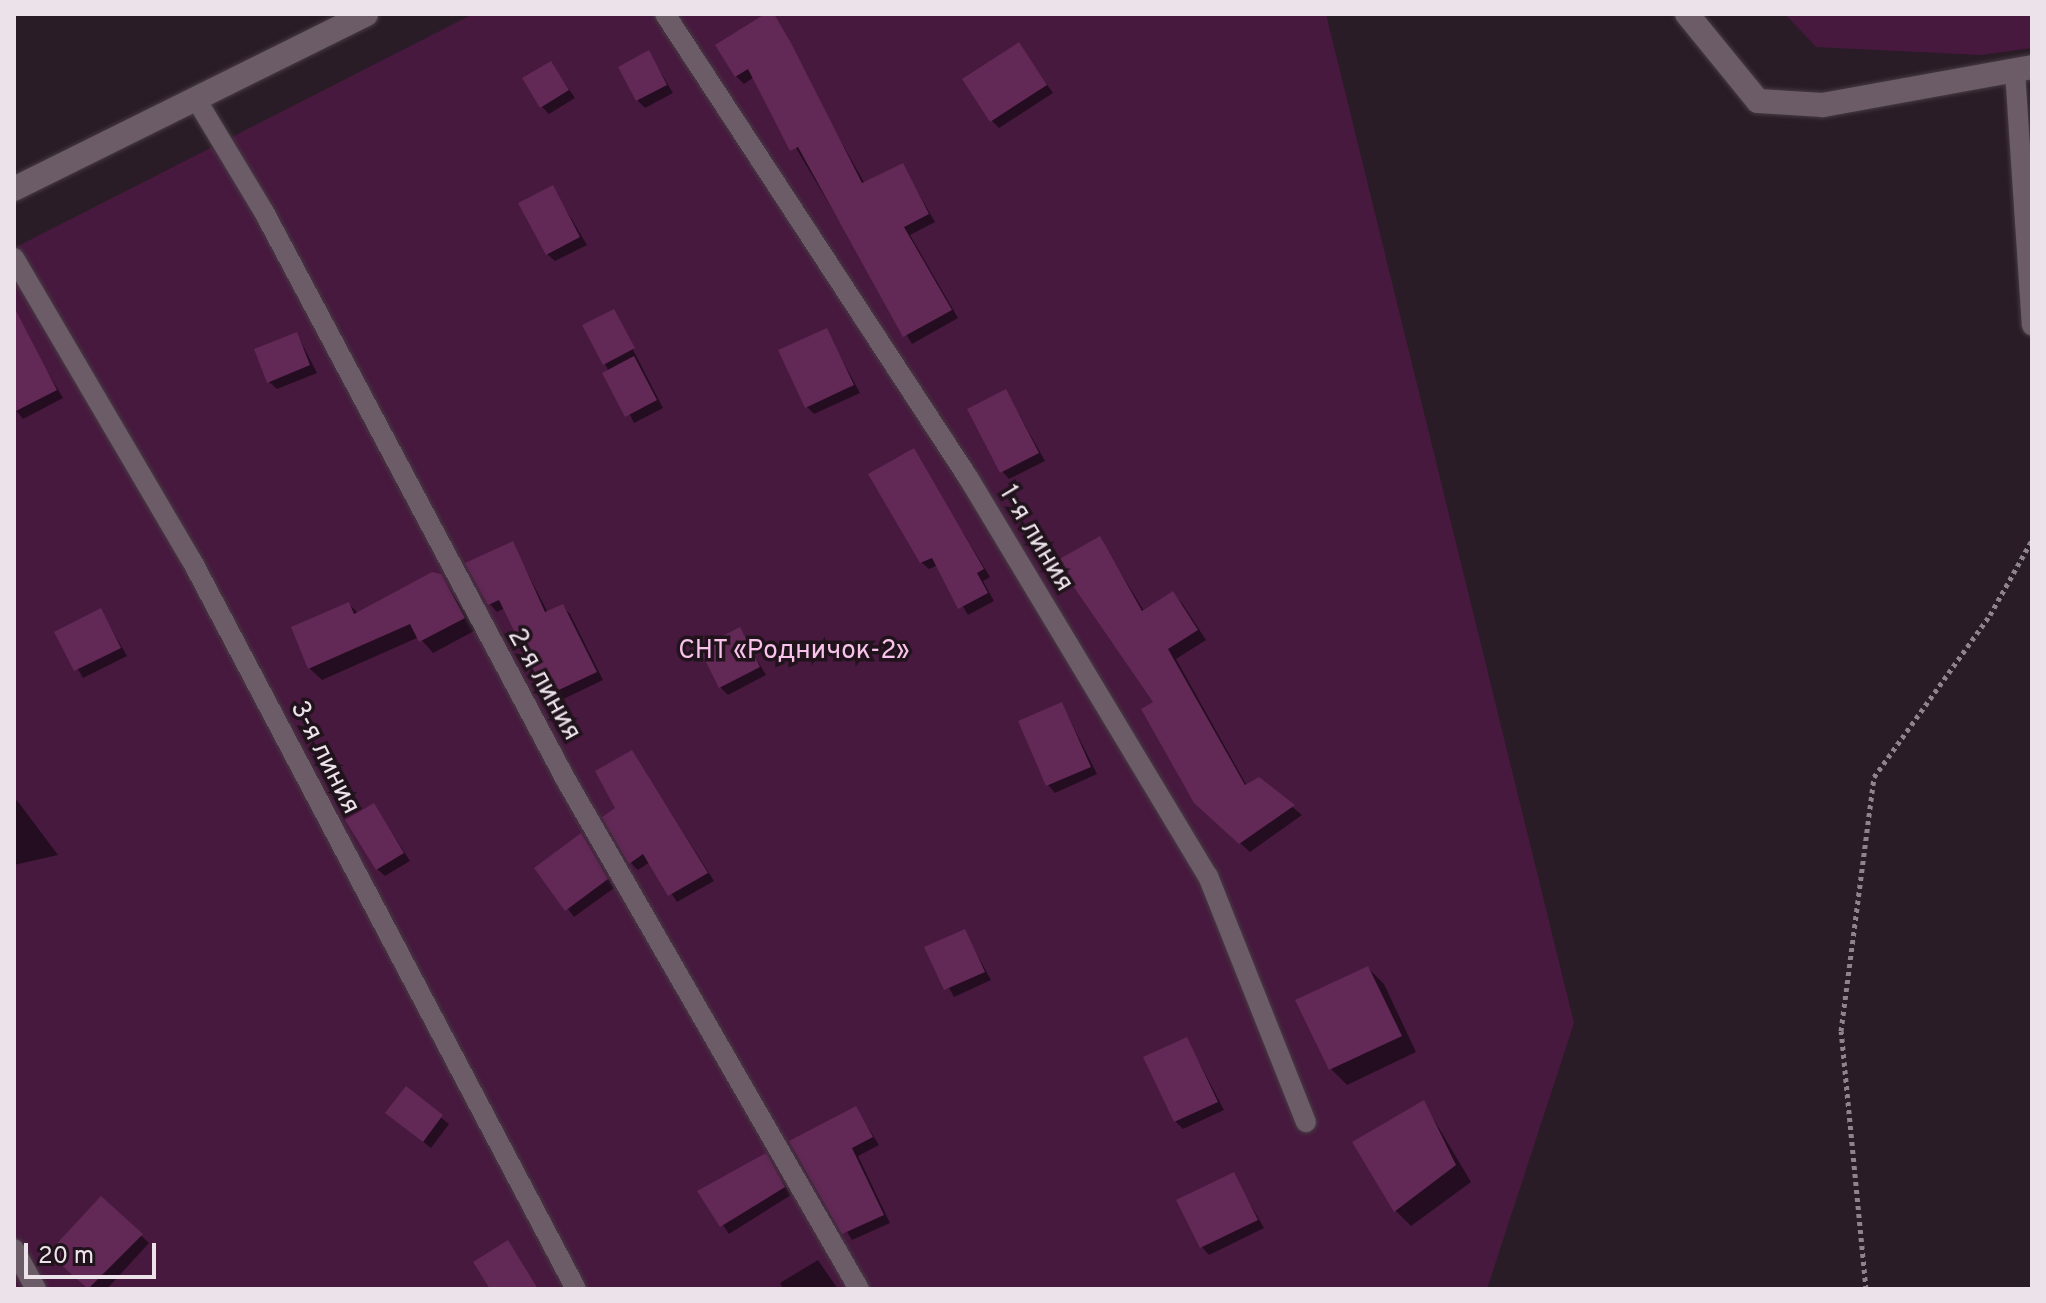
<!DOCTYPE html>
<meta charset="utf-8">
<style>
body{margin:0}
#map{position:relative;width:2046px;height:1303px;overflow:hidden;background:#2a1c26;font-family:Overpass,sans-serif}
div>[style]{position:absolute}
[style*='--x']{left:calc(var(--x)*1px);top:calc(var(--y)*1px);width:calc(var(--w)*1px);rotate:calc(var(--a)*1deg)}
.green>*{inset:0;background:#47193e}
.shadow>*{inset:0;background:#0007}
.building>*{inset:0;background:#622856}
.path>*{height:5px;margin-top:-2.5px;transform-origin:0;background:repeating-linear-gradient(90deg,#8f838c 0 4px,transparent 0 8px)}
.roads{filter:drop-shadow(0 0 2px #463b43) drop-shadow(0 0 2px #463b43)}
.service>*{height:20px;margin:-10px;padding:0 10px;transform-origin:10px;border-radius:10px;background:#6c5c67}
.minor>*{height:24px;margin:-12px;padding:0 12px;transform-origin:12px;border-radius:12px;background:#6c5c67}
.tertiary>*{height:24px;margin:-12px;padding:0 12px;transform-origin:12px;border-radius:12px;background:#6c5c67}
span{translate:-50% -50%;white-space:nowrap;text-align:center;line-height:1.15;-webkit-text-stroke:7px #20131c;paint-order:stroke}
.street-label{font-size:26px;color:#ece2e9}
.park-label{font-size:26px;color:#f9c2ea}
.frame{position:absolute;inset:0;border:16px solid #ece2e9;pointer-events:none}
.scale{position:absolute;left:24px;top:1243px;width:132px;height:36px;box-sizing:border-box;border:4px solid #ece2e9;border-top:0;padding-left:10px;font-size:24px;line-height:28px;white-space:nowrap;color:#ece2e9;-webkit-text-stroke:6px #20131c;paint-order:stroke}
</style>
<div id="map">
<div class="green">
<div style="clip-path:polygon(473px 14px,1326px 14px,1574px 1023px,1487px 1289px,14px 1289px,14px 248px)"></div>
<div style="clip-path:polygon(1785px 14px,2032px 14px,2032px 48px,1981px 55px,1816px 47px)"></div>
</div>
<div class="shadow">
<div style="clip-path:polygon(769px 14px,865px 184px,902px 165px,935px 222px,910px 235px,958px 318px,912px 344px,754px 77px,744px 84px,736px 76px)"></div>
<div style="clip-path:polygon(1018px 44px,1053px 93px,999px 128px,991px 120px)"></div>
<div style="clip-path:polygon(649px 53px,673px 93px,645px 108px,637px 100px)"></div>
<div style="clip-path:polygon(551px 63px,575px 98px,549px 114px,541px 106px)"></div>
<div style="clip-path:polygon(553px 188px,587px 245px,555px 261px,547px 254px)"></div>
<div style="clip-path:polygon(613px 311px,663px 408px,634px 423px,605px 364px)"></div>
<div style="clip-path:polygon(826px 330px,860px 393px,814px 414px,807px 407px)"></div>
<div style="clip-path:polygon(297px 334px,317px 373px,277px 389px,269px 382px)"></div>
<div style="clip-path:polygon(35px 351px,63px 398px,23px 419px,14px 408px,14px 362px)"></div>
<div style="clip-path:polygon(1006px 391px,1045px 461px,1009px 479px,1002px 471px)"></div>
<div style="clip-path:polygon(913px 451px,990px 577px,983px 581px,994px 601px,968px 615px,938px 565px,929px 569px,921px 562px)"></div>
<div style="clip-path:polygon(1100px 539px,1144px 611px,1172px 593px,1182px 603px,1206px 640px,1176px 659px,1247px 786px,1259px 779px,1302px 815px,1250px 852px,1206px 812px,1156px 703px)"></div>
<div style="clip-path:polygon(512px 543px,548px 613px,562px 606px,570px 614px,603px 680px,555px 703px,505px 608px,497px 612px,490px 604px)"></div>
<div style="clip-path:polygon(441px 576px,476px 630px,433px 653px,419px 637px,322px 680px,309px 668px,349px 604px,359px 614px)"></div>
<div style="clip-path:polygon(101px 611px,127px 656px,83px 678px,57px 633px)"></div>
<div style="clip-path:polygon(739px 630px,766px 675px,728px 695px,720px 687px)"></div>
<div style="clip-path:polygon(1062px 704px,1097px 774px,1055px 793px,1048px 785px)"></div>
<div style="clip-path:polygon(632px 752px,714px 881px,677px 902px,650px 862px,638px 870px,631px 863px,605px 818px,618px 808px)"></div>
<div style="clip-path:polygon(14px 798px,19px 803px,58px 855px,14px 865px)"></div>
<div style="clip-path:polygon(374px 805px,410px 861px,385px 876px,377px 869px)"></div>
<div style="clip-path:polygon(581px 835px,614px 888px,574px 917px,537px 868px)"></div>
<div style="clip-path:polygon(964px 931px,991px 980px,954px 997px,927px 948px)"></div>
<div style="clip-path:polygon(1368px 968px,1384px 984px,1416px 1052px,1347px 1085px,1331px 1069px)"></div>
<div style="clip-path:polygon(1187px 1039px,1224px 1110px,1183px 1129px,1175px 1121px)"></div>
<div style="clip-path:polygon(406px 1089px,449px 1124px,431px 1148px,396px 1120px)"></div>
<div style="clip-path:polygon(1424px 1103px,1471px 1182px,1411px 1226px,1395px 1210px)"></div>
<div style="clip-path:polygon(856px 1108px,879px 1145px,858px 1156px,890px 1223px,852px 1240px,792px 1142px)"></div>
<div style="clip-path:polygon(765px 1155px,791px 1195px,729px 1234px,700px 1192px)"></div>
<div style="clip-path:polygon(1233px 1174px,1264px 1228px,1209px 1255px,1202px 1247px)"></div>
<div style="clip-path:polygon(101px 1199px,149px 1243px,107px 1289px,90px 1289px,51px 1253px)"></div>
<div style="clip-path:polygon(818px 1260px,838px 1289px,783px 1289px,780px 1283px)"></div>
</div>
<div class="building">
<div style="clip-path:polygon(765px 14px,774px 14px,791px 43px,862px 183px,903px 163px,929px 214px,904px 227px,952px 310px,903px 337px,798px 147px,790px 151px,748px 69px,735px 77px,715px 45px)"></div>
<div style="clip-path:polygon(1019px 42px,1047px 85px,990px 122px,962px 79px)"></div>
<div style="clip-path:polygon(649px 50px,667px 85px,636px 101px,618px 67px)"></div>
<div style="clip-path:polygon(551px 61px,569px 90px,540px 108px,522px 78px)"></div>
<div style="clip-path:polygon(553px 185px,580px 237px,546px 255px,518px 203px)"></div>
<div style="clip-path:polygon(14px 307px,57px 390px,14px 412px)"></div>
<div style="clip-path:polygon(614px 309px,635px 348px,603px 365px,582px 325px)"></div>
<div style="clip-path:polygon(827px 328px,854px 385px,805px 408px,778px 350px)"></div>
<div style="clip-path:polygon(297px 332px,310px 365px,267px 383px,254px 349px)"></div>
<div style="clip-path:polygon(634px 356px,657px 400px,625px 417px,602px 373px)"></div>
<div style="clip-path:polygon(1006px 389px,1039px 453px,1000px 473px,967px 409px)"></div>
<div style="clip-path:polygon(914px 448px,984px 569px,977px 573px,988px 593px,958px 609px,932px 558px,920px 563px,868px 474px)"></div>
<div style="clip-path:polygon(1100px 536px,1142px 611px,1173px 591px,1198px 630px,1168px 649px,1245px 785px,1259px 777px,1295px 805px,1239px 844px,1194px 803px,1141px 709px,1153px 702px,1056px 561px)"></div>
<div style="clip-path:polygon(513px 541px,545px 612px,563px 604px,597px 672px,546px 696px,499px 600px,488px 605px,465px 563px)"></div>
<div style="clip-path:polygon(432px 572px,441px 574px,465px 618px,419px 642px,410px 624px,308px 669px,291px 627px,349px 602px,354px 614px)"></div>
<div style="clip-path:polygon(101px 608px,121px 648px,74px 671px,54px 632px)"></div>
<div style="clip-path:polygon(740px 627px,760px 667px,719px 688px,699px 648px)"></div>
<div style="clip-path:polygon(1062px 702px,1091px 767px,1046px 786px,1018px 721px)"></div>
<div style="clip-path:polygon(632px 750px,708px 873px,668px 896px,643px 854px,629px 864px,602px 817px,615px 808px,595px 771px)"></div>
<div style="clip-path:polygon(374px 803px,404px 853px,376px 870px,345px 820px)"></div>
<div style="clip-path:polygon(581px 833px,608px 879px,565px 911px,534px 868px)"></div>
<div style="clip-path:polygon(965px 929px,985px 972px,944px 990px,924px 947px)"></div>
<div style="clip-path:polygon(1368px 966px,1402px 1036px,1329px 1070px,1295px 1000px)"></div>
<div style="clip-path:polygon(1187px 1037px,1218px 1102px,1174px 1122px,1143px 1057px)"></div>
<div style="clip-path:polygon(406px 1086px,443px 1115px,423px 1142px,385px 1113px)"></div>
<div style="clip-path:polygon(1424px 1100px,1456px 1165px,1394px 1212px,1352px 1142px)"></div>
<div style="clip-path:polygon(856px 1106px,873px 1137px,852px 1148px,884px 1215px,842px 1234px,789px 1141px)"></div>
<div style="clip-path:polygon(766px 1153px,785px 1187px,720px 1227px,697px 1191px)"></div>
<div style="clip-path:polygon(1234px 1172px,1258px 1220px,1200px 1248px,1176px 1200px)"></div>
<div style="clip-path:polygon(101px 1196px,143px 1234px,88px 1289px,48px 1253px)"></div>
<div style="clip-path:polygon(508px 1240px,538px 1289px,490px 1289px,473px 1262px)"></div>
</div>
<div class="path">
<div style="--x:1866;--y:1289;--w:259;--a:-95.5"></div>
<div style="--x:1841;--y:1031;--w:256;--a:-82.6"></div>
<div style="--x:1874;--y:777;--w:199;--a:-54.4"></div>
<div style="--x:1990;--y:615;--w:86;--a:-60.8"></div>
</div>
<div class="roads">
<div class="service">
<div style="--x:665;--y:14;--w:556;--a:56.82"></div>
<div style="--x:969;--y:479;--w:463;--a:59"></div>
<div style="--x:1208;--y:876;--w:265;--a:68.3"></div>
<div style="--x:2015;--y:71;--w:255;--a:86.2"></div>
<div style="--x:196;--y:99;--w:132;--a:59"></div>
<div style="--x:264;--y:212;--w:643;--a:62"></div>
<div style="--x:566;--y:780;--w:587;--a:60.07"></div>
<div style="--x:14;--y:258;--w:351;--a:59.6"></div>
<div style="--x:192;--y:561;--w:823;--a:62.19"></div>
<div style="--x:14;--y:1249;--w:46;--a:61.2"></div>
</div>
<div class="minor">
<div style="--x:14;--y:189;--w:393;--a:-26.4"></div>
</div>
<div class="tertiary">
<div style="--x:1687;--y:14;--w:112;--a:50.8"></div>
<div style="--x:1758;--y:101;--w:65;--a:3.5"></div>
<div style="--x:1823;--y:105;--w:212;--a:-10.3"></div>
</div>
</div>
<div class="street-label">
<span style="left:1035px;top:539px;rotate:59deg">1-я линия</span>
<span style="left:543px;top:685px;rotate:61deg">2-я линия</span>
<span style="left:324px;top:758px;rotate:63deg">3-я линия</span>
</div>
<div class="park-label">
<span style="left:794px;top:652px">СНТ «Родничок-2»</span>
</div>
<div class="frame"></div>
<div class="scale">20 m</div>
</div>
